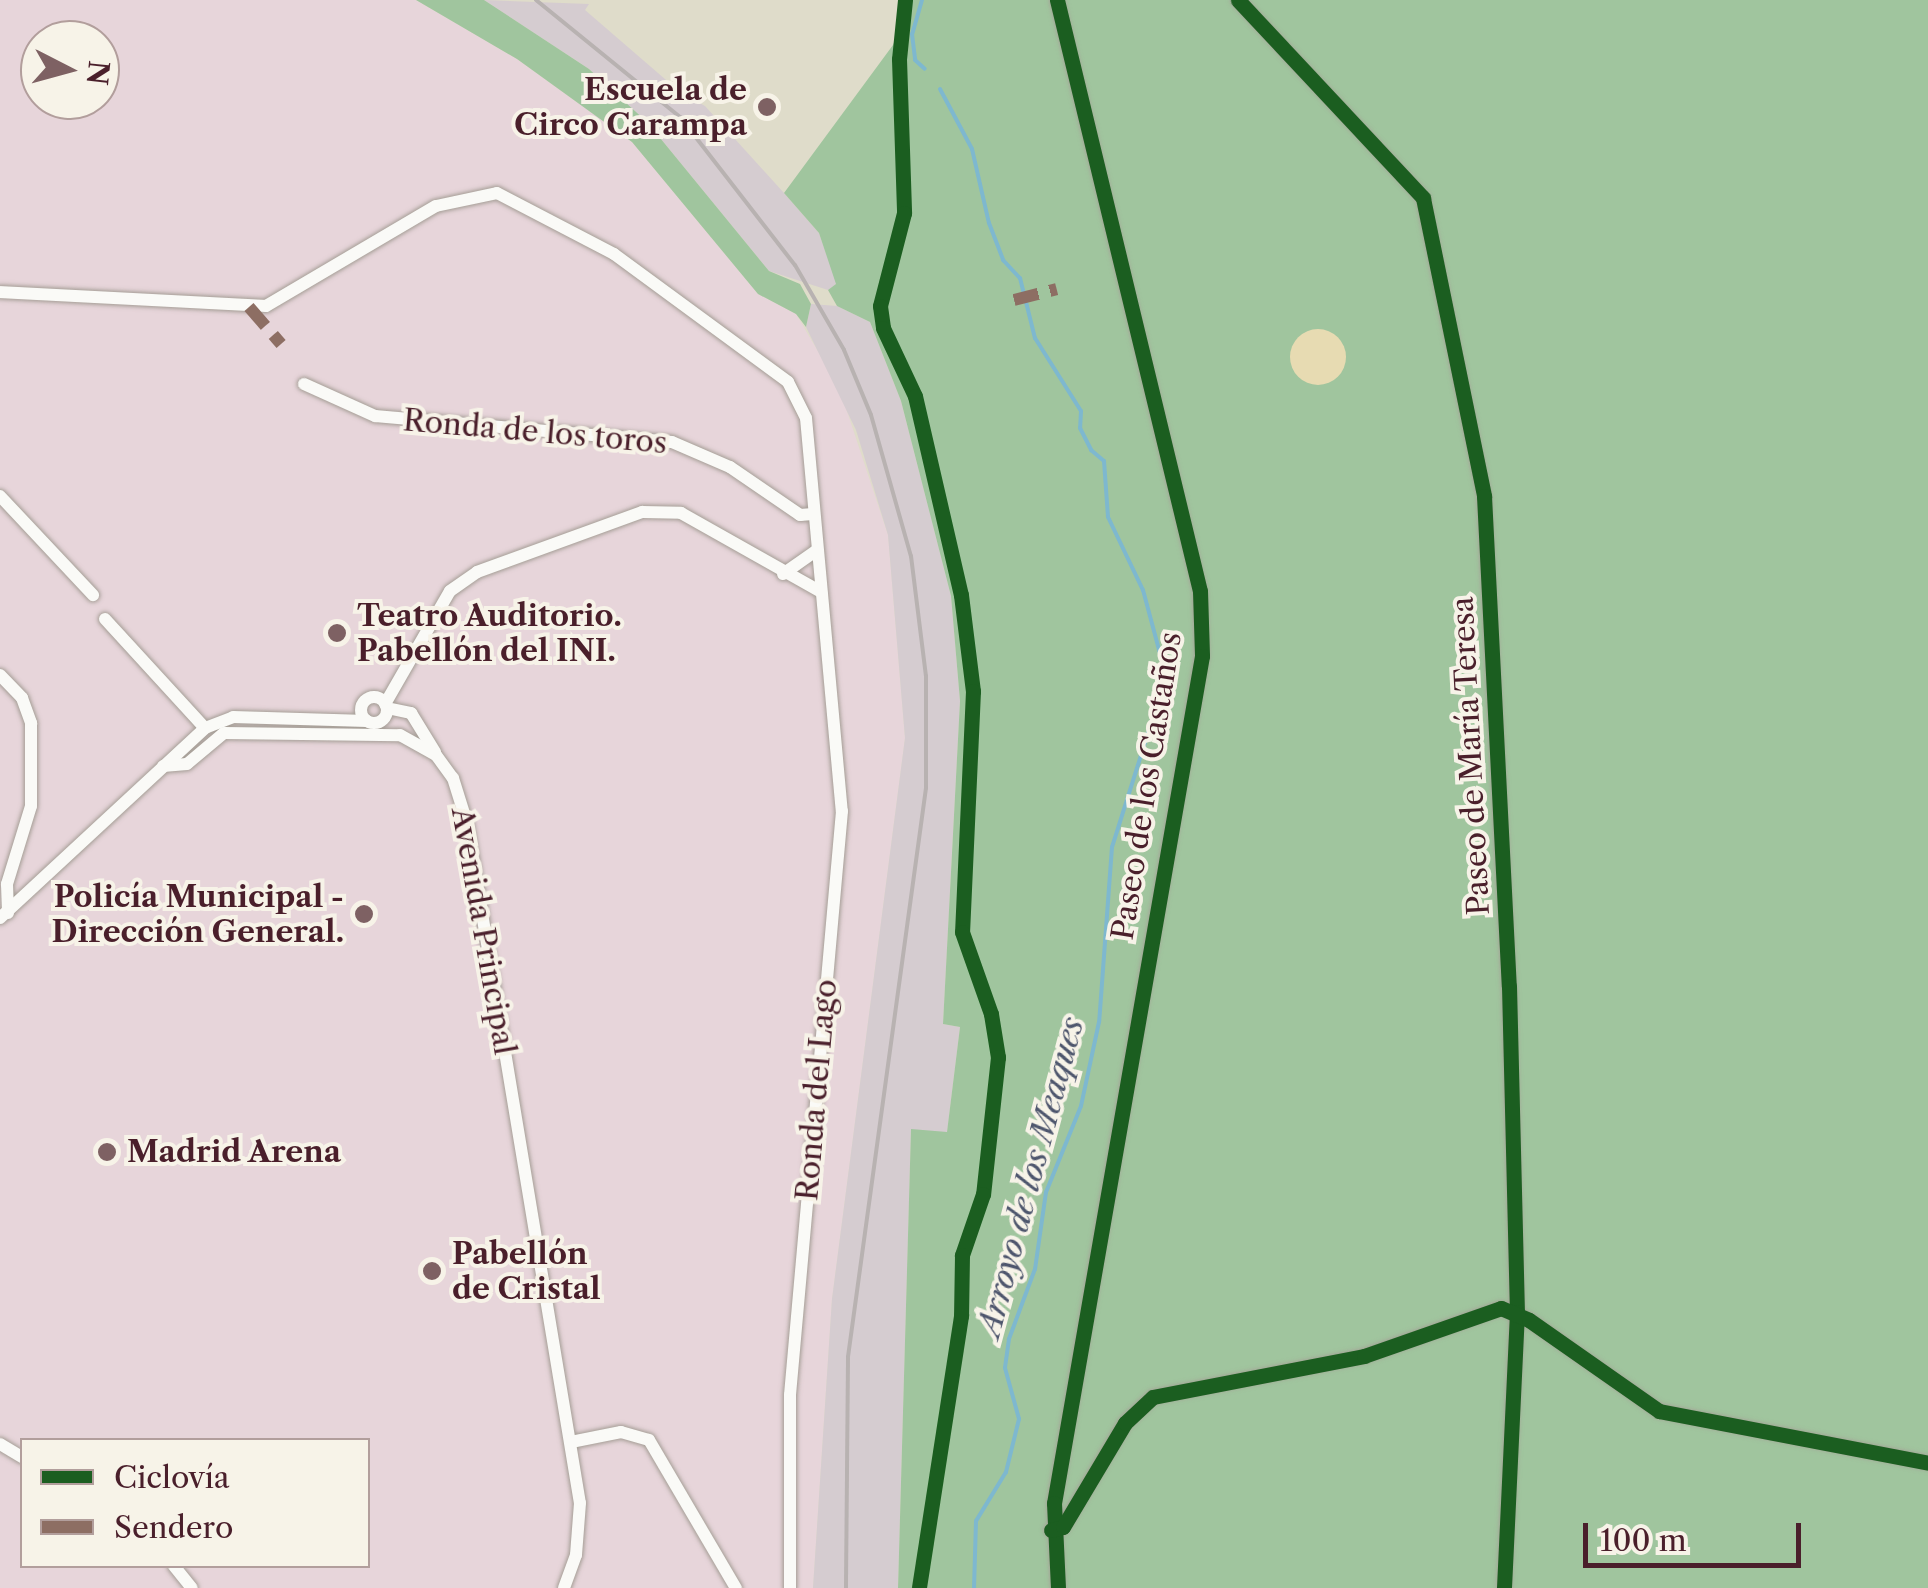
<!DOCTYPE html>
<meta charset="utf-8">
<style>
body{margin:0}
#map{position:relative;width:1928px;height:1588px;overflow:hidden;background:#dfdcca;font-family:"Libre Caslon Text",serif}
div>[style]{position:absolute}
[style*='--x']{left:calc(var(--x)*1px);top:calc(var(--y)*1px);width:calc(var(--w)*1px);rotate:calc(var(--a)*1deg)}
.built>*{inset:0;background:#e7d5da}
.industrial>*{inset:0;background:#d5ccd0}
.forest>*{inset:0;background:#a0c59e}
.sand>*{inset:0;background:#e7dbb2}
.round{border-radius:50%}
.stream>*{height:4px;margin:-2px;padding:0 2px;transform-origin:2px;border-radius:2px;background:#7eb8cf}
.roads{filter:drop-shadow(0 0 2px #a59e96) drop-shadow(0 0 2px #a59e96)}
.minor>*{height:12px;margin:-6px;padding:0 6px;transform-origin:6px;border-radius:6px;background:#fafaf7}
.minor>.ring{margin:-6px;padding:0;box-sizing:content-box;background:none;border:12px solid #fafaf7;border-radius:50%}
.rail>*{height:4px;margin:-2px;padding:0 2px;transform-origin:2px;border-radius:2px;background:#b8b2b1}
.quiet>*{height:12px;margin-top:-6px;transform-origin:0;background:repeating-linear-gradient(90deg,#8d6e63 0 25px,transparent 0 37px)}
.cycleway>*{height:15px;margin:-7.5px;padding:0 7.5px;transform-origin:7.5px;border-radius:7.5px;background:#1b5e20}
.dots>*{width:28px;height:28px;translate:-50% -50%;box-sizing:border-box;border:5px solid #f7f3e8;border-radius:50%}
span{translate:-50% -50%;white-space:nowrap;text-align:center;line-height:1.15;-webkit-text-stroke:8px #f7f3e8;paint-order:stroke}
.poi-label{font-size:30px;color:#4a1f2b;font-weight:700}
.right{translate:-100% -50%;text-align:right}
.left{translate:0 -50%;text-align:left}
.street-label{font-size:30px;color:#4a1f2b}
.water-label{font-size:32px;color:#4e566d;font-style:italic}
.legend{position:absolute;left:20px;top:1438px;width:350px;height:130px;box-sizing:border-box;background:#f7f3e8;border:2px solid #b29e9c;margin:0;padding:12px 18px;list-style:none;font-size:30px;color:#4a1f2b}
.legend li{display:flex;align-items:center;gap:20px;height:50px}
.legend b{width:50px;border:2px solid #b29e9c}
.north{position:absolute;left:20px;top:20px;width:100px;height:100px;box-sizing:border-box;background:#f7f3e8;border:2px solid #b29e9c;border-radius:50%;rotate:96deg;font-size:28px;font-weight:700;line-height:40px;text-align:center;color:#4a1f2b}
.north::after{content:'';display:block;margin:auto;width:35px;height:45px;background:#7e6163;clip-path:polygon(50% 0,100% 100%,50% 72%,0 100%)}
.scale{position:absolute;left:1583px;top:1523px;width:218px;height:45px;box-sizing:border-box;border:5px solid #4a1f2b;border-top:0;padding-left:12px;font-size:30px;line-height:35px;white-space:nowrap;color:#4a1f2b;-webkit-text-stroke:8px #f7f3e8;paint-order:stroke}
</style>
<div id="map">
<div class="built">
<div style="clip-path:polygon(evenodd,0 0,416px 0,517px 59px,632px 142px,758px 294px,796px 314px,839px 387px,888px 535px,905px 738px,832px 1299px,813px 1588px,0 1588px,0 0,40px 40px,100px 40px,100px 100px,40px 100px,40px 40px,0 0,22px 1440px,368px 1440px,368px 1566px,22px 1566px,22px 1440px)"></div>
</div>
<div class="industrial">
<div style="clip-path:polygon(484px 0,589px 4px,585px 10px,680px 92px,705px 106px,784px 193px,819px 233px,837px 284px,828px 290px,769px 271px,647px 122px,589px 69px)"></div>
<div style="clip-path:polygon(811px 304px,837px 306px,870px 322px,901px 401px,951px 596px,960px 701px,943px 1024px,960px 1027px,947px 1133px,911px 1130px,898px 1588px,813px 1588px,832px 1299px,905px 738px,888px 535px,856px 430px,806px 327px)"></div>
</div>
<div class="forest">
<div style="clip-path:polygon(416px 0,484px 0,589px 69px,647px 122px,769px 271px,800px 284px,811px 304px,806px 327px,796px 314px,758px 294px,632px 142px,517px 59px)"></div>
<div style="clip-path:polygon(899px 0,1928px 0,1928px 1588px,898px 1588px,911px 1129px,947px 1132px,960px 1027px,943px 1024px,960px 701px,951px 596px,901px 401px,870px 322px,837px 306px,828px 290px,836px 284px,819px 233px,784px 193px,893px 45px,900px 30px)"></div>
</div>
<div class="sand">
<div class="round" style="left:1290px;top:329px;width:56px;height:56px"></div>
</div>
<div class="stream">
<div style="--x:922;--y:0;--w:35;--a:106"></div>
<div style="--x:912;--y:34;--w:26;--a:83"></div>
<div style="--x:915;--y:60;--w:13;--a:42"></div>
<div style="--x:940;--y:89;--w:68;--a:61.9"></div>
<div style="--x:972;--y:149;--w:76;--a:77.1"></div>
<div style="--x:989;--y:223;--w:40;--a:69"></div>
<div style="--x:1003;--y:260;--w:25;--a:47"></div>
<div style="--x:1020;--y:278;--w:62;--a:76"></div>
<div style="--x:1035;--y:338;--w:86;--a:57.8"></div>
<div style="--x:1081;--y:411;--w:17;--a:93"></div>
<div style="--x:1080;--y:428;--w:25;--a:63"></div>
<div style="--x:1091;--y:450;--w:17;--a:40"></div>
<div style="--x:1104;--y:461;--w:56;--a:85.9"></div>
<div style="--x:1108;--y:517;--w:81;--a:64.4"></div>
<div style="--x:1143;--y:590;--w:89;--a:75"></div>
<div style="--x:1166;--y:676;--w:179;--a:107.5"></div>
<div style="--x:1112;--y:847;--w:175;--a:94.2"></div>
<div style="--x:1099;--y:1022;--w:86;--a:102.1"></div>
<div style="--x:1081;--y:1106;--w:93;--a:112.1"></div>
<div style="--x:1046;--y:1192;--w:78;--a:98.1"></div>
<div style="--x:1035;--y:1269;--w:75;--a:110.4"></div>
<div style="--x:1009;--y:1339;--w:29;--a:98"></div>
<div style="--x:1005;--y:1368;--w:53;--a:74.6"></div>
<div style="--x:1019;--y:1419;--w:55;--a:103.8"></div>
<div style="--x:1006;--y:1472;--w:57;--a:121.5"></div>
<div style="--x:976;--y:1521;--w:67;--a:91.7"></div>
</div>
<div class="roads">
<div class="minor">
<div style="--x:1057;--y:0;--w:608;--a:76.4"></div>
<div style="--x:1200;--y:591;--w:65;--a:88.2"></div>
<div style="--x:1202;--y:656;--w:860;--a:99.91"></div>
<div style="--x:1054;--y:1503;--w:85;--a:87.3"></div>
<div style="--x:1238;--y:0;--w:271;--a:46.9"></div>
<div style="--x:1423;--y:198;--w:304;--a:78.4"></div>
<div style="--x:1484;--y:496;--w:491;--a:87.1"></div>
<div style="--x:1509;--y:986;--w:326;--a:88.6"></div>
<div style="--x:1517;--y:1312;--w:276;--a:92.7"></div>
<div style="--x:0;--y:292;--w:266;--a:3"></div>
<div style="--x:266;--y:306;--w:197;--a:-30.5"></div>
<div style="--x:436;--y:206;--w:62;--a:-12"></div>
<div style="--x:497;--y:193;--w:132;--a:27.5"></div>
<div style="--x:614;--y:254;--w:216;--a:36.3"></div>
<div style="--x:788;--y:382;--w:40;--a:63.4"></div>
<div style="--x:806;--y:418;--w:395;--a:84.8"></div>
<div style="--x:842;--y:811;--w:586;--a:95.09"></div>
<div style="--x:790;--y:1395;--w:193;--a:90"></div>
<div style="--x:304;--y:384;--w:78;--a:24.3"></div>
<div style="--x:375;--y:416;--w:298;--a:5"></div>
<div style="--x:672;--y:442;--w:63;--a:23.3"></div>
<div style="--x:730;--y:467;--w:85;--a:34.4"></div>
<div style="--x:800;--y:515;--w:13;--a:-4"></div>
<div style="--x:0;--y:496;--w:136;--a:46.8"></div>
<div style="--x:783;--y:574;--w:42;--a:-35.2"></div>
<div style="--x:105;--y:619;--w:148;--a:47.5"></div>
<div style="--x:0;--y:675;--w:32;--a:46"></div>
<div style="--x:22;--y:698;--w:27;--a:70"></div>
<div style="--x:31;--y:723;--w:83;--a:90"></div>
<div style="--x:31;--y:806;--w:82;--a:107.1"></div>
<div style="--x:7;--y:884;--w:29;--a:88"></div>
<div class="ring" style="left:361px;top:697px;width:14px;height:14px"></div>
<div style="--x:385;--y:704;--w:130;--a:-60.1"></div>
<div style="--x:450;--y:591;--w:33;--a:-35"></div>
<div style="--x:477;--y:572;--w:176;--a:-20"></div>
<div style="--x:642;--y:512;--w:39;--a:1"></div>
<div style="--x:681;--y:513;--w:161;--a:29.4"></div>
<div style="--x:387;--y:708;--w:25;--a:12"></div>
<div style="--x:411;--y:713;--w:46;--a:58.4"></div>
<div style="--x:163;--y:766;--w:24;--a:-5"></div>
<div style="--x:187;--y:764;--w:48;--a:-40"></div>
<div style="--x:224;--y:733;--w:176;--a:0.7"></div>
<div style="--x:400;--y:735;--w:41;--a:29.1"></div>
<div style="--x:436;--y:755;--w:29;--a:54"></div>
<div style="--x:453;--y:778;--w:47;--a:72.7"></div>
<div style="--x:467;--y:823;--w:689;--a:80.57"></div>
<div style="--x:580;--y:1503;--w:52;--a:94.4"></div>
<div style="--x:576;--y:1555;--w:35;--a:110"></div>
<div style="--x:0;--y:918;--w:280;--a:-42.8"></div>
<div style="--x:205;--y:728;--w:30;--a:-21"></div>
<div style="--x:233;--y:717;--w:134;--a:1.7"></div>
<div style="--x:571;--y:1442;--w:51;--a:-11.3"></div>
<div style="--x:621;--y:1432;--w:29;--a:16"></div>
<div style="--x:649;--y:1440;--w:172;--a:59.6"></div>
<div style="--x:0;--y:1444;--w:26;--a:31"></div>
<div style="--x:1051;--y:1530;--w:12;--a:-14"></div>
<div style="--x:1063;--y:1527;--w:121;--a:-59.2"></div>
<div style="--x:1125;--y:1423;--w:38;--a:-43"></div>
<div style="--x:1153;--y:1397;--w:215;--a:-11"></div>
<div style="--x:1364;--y:1356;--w:145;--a:-19.3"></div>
<div style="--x:1501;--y:1308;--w:30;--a:23"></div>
<div style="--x:1529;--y:1320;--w:159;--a:35"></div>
<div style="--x:1659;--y:1411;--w:274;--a:10.9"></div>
<div style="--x:174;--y:1566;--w:28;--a:51"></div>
</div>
</div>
<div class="rail">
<div style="--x:536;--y:0;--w:186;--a:39.1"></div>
<div style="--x:680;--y:117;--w:187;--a:52.2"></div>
<div style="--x:795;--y:265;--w:98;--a:60"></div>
<div style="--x:844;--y:350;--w:70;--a:67.4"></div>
<div style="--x:871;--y:415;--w:147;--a:74.2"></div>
<div style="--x:911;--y:556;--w:121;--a:82.9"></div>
<div style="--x:926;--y:676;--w:112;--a:90"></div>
<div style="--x:926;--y:788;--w:574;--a:97.81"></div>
<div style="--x:848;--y:1357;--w:231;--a:90.5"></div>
</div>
<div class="quiet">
<div style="--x:1014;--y:300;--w:44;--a:-14.3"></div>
<div style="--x:249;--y:307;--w:49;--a:49.1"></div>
</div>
<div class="cycleway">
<div style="--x:905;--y:0;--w:59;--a:95.8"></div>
<div style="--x:899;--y:59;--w:154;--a:88.1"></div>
<div style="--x:904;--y:213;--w:96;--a:104.5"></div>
<div style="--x:880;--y:306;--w:22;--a:82"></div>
<div style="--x:883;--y:328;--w:75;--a:64.8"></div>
<div style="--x:915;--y:396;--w:204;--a:77"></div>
<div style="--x:961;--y:595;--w:97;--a:82.9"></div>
<div style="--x:973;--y:691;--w:241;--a:92.6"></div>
<div style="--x:962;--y:932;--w:87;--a:70.5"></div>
<div style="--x:991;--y:1014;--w:44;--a:80.8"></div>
<div style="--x:998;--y:1057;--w:138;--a:96.2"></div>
<div style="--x:983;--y:1194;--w:65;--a:109"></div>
<div style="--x:962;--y:1255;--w:61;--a:90.9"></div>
<div style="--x:961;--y:1316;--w:275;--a:98.8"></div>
<div style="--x:1057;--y:0;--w:608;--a:76.4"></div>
<div style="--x:1200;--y:591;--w:65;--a:88.2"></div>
<div style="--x:1202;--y:656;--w:860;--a:99.91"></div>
<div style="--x:1054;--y:1503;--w:85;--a:87.3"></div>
<div style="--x:1238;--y:0;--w:271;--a:46.9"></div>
<div style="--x:1423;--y:198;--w:304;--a:78.4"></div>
<div style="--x:1484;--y:496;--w:491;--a:87.1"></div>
<div style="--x:1509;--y:986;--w:326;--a:88.6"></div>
<div style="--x:1517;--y:1312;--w:276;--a:92.7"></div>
<div style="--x:1051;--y:1530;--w:12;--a:-14"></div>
<div style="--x:1063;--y:1527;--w:121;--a:-59.2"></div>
<div style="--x:1125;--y:1423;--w:38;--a:-43"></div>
<div style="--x:1153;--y:1397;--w:215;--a:-11"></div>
<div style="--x:1364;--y:1356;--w:145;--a:-19.3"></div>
<div style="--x:1501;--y:1308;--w:30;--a:23"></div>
<div style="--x:1529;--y:1320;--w:159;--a:35"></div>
<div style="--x:1659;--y:1411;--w:274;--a:10.9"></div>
</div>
<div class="dots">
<div style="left:767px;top:107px;background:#7e6163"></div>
<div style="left:337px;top:633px;background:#7e6163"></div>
<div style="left:364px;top:914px;background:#7e6163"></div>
<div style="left:107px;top:1152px;background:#7e6163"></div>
<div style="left:432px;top:1271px;background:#7e6163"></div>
</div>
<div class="poi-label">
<span class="right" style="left:747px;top:107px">Escuela de<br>Circo Carampa</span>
<span class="left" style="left:357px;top:633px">Teatro Auditorio.<br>Pabellón del INI.</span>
<span class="right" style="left:344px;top:914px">Policía Municipal -<br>Dirección General.</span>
<span class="left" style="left:127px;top:1152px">Madrid Arena</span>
<span class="left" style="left:452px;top:1271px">Pabellón<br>de Cristal</span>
</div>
<div class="street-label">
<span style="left:535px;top:432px;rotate:5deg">Ronda de los toros</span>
<span style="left:1471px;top:756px;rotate:-93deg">Paseo de María Teresa</span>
<span style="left:1147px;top:786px;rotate:-81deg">Paseo de los Castaños</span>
<span style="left:483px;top:931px;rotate:80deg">Avenida Principal</span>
<span style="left:817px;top:1090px;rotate:-85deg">Ronda del Lago</span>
</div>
<div class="water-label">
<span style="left:1031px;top:1177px;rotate:-75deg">Arroyo de los Meaques</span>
</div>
<ul class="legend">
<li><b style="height:12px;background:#1b5e20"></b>Ciclovía</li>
<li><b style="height:12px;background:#8d6e63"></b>Sendero</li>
</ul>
<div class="north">N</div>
<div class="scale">100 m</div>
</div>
